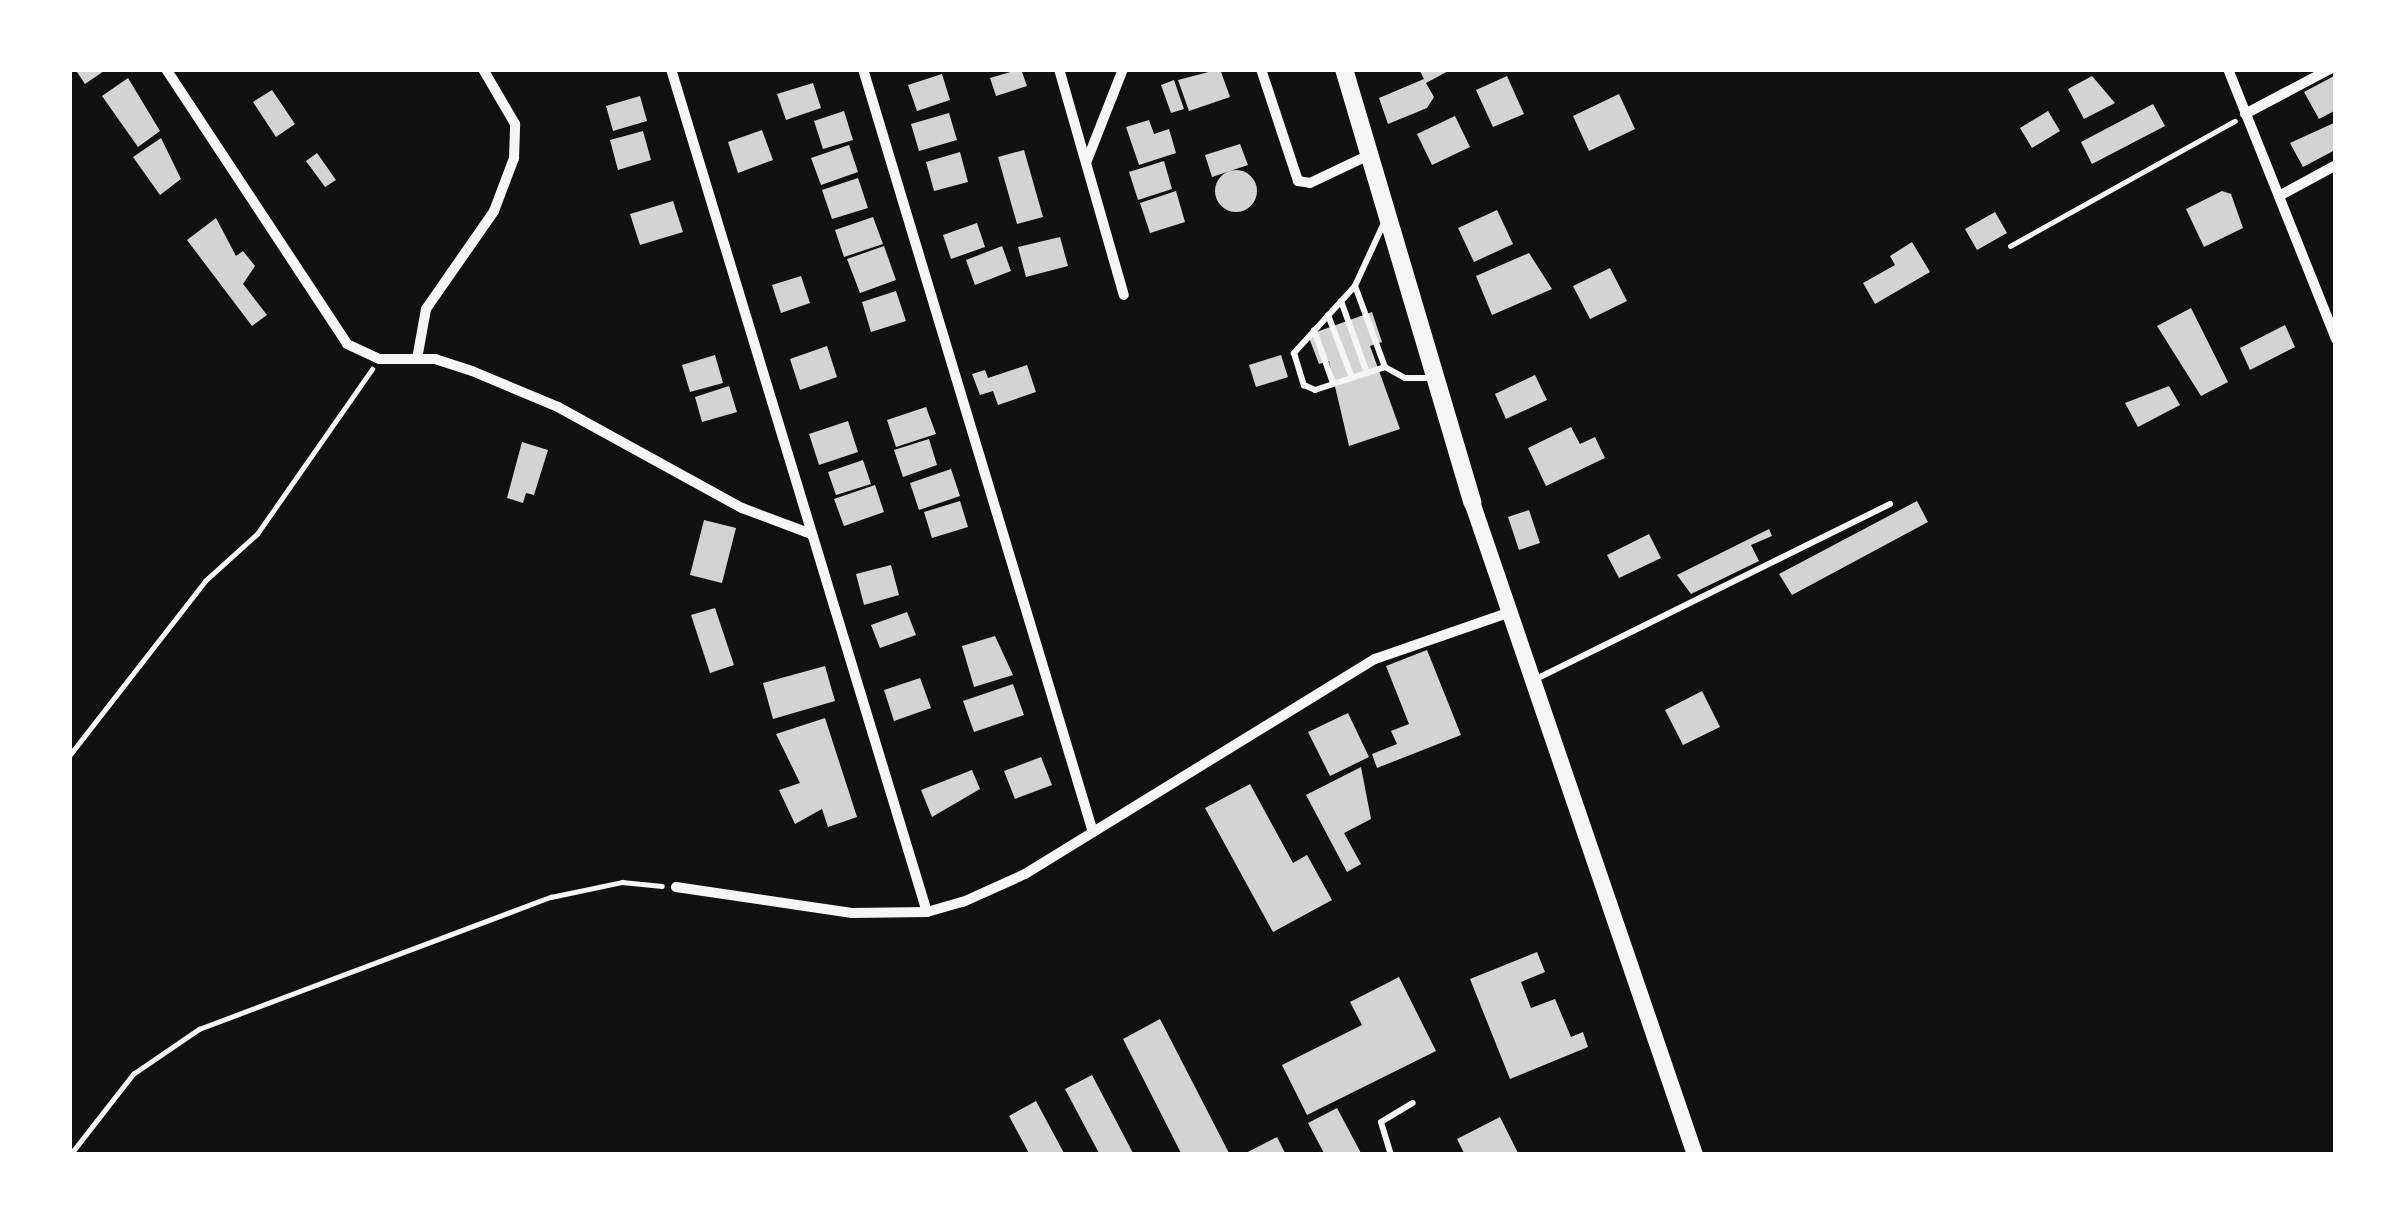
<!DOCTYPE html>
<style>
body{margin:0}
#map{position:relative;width:2405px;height:1224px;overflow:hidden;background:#111;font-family:Quicksand,sans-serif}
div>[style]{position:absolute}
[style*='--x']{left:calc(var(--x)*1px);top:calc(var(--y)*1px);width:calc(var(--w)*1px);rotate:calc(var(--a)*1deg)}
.building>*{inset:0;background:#d3d3d3}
.round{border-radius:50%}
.path>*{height:4.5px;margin:-2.25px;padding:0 2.25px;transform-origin:2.25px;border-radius:2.25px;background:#f5f5f5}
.service>*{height:6px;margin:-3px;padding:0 3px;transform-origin:3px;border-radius:3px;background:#f5f5f5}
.minor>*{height:10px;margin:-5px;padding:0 5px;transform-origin:5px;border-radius:5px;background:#f5f5f5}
.primary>*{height:16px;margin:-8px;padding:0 8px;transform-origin:8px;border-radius:8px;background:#f5f5f5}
.trunk>*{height:18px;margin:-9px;padding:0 9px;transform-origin:9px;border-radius:9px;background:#f5f5f5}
span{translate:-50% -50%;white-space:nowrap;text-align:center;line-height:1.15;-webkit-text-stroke:9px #fff;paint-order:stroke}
.frame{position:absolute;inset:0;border:72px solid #fff;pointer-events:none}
</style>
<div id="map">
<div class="building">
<div style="clip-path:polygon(75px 69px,107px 69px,85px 84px)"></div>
<div style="clip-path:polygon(1021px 69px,1027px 86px,996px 96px,990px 78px)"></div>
<div style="clip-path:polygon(1220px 69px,1230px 97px,1189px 111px,1178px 80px)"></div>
<div style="clip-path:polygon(1419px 69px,1452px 69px,1426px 83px,1434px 97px,1427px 108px,1388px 124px,1379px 98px,1424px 79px)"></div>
<div style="clip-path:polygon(942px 74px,950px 100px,917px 111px,908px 85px)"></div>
<div style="clip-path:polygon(2336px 75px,2336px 110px,2319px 119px,2304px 92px)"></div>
<div style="clip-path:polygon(1507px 76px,1524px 114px,1493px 127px,1476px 90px)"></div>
<div style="clip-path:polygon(2092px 76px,2115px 103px,2084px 119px,2068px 89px)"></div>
<div style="clip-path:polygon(128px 78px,160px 131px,138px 147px,102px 96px)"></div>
<div style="clip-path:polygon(1174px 80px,1184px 109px,1171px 113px,1161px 85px)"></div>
<div style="clip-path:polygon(813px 83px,821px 108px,786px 120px,777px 94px)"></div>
<div style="clip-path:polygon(272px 90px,295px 124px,276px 137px,253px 102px)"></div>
<div style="clip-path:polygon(1619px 94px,1635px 129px,1589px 151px,1573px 116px)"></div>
<div style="clip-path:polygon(640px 96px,647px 121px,613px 131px,606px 106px)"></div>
<div style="clip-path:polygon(2153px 104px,2165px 126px,2092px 164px,2081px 142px)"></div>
<div style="clip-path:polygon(844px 111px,853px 140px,823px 149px,814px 121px)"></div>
<div style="clip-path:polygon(2048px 111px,2060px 131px,2032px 148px,2020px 128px)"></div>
<div style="clip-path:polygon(949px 113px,957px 140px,919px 151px,911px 124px)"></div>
<div style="clip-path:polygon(1455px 116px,1470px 147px,1432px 165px,1417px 134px)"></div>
<div style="clip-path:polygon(1149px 120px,1154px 134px,1169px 129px,1176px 153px,1139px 165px,1126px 127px)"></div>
<div style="clip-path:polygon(2336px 122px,2335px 150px,2303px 167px,2290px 143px)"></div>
<div style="clip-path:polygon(762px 130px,773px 160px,738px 173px,728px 142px)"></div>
<div style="clip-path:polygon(643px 131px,651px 160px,618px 170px,610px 140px)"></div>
<div style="clip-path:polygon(161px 138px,181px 179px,160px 195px,133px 157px)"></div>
<div style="clip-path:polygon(1240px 144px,1248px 165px,1212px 177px,1205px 155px)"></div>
<div style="clip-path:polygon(849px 145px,858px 172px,821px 185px,811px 158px)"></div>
<div style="clip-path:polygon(1024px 150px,1043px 217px,1017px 224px,998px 157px)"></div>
<div style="clip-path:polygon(960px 152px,968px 182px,934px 191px,926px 162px)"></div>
<div style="clip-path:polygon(317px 153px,336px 180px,325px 187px,306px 161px)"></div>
<div style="clip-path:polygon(1164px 161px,1172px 189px,1138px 200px,1129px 172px)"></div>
<div class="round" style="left:1215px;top:170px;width:42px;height:42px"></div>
<div style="clip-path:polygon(858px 178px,868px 208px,832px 219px,822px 190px)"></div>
<div style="clip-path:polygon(1176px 191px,1185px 222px,1150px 233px,1140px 203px)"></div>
<div style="clip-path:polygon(2222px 191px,2231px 194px,2243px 228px,2204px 247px,2186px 209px)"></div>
<div style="clip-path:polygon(673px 201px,683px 232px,640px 245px,630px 214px)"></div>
<div style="clip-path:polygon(1497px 210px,1513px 244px,1474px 262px,1458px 228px)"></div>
<div style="clip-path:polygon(1995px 212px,2007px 233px,1977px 250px,1965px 229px)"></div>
<div style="clip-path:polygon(873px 217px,883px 244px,844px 257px,835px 230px)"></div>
<div style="clip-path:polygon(216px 218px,236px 256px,243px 251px,255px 266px,243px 284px,267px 315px,252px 326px,187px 240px)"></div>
<div style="clip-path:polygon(977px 223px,985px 247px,951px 259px,943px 235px)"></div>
<div style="clip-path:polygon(1060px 237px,1068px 266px,1026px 277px,1018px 247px)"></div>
<div style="clip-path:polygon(1912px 242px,1930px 272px,1875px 304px,1863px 283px,1895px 265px,1890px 256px)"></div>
<div style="clip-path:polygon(884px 246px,896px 280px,860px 293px,847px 259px)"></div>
<div style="clip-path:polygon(1002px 246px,1011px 271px,975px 285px,966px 260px)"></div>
<div style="clip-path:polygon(1529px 253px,1552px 289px,1492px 315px,1476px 276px)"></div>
<div style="clip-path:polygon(1610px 268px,1627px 301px,1590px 319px,1573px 286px)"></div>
<div style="clip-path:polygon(801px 276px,810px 303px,781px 313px,772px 285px)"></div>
<div style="clip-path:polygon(896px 291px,906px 321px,871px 332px,862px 302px)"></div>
<div style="clip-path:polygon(2191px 308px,2228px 382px,2201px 396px,2157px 326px)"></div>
<div style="clip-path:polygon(1372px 312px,1382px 342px,1370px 346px,1400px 429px,1349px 446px,1329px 361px,1319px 364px,1308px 335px)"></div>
<div style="clip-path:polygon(2285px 325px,2295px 347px,2250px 370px,2240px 348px)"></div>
<div style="clip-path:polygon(827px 346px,837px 377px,800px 390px,790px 359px)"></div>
<div style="clip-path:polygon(715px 355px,723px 383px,690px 392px,682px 365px)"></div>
<div style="clip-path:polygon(1281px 355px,1288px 377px,1256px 387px,1249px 365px)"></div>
<div style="clip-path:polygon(1027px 365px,1036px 392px,998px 405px,993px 391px,980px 395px,972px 374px,985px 370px,988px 378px)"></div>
<div style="clip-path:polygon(1535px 375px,1547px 400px,1506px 419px,1495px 394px)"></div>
<div style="clip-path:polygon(729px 386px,737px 412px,702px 422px,695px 397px)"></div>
<div style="clip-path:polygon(2169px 386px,2180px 405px,2138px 427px,2125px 403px)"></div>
<div style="clip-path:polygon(926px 407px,936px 434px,896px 447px,887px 420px)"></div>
<div style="clip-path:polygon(848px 421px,858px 452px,819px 465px,809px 434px)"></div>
<div style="clip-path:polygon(1571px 427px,1580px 444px,1595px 437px,1605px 458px,1546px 486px,1528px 448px)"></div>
<div style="clip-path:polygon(929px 439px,937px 465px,903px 477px,894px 450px)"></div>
<div style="clip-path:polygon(522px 442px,548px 450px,534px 495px,526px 493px,523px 503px,507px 498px)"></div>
<div style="clip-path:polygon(863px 460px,871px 484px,836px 495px,828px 472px)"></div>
<div style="clip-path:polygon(951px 469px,960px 496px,919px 510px,910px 483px)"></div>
<div style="clip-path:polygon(875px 485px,884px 512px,844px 526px,834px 499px)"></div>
<div style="clip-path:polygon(960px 501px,968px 527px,932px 538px,924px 512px)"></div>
<div style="clip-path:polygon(1917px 501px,1928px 522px,1792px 595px,1779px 574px)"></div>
<div style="clip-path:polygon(1529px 510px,1540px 543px,1519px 550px,1508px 517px)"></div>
<div style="clip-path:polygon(704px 520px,736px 528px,722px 583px,690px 575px)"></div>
<div style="clip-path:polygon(1769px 529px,1772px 536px,1751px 545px,1759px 561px,1691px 594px,1677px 575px)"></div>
<div style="clip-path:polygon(1649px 534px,1661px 558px,1619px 578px,1607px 555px)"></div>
<div style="clip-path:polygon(891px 565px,899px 595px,864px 605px,856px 574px)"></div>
<div style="clip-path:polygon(715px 608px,734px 665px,710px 673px,691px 615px)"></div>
<div style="clip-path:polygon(907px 612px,916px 635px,880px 648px,871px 625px)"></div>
<div style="clip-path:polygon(995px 636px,1013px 675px,974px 687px,962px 646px)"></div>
<div style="clip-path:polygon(1427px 650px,1461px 735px,1377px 768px,1372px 754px,1397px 744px,1391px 731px,1409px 724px,1386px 666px)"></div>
<div style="clip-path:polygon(825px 666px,835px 701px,773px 719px,763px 683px)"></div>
<div style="clip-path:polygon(920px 678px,931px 708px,894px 721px,884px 690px)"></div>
<div style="clip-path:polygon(1013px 684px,1024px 715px,974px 732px,963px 701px)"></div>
<div style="clip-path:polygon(1702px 691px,1720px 727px,1683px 745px,1665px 710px)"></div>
<div style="clip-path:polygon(1348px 713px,1369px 757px,1330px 776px,1308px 732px)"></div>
<div style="clip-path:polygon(825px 718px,857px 817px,828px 827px,822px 809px,795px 824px,779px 790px,800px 783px,776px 734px)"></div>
<div style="clip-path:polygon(1041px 757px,1052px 785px,1015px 799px,1004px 771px)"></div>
<div style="clip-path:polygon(1361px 767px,1371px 819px,1344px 833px,1361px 864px,1347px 872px,1306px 795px)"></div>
<div style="clip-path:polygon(972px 770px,980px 789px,932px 817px,921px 790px)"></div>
<div style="clip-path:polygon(1250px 784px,1293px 863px,1307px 855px,1332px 900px,1273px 932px,1205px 808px)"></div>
<div style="clip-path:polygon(1537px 952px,1545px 972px,1521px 982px,1531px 1008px,1555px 999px,1571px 1037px,1583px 1032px,1588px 1047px,1510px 1079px,1470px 979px)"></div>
<div style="clip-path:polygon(1399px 977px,1436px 1051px,1307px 1115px,1282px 1065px,1362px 1025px,1350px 1002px)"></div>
<div style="clip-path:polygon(1160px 1019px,1230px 1155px,1182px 1155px,1123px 1039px)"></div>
<div style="clip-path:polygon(1092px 1075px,1134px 1155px,1100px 1155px,1065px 1089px)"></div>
<div style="clip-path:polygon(1036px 1101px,1065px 1155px,1030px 1155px,1009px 1116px)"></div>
<div style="clip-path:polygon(1337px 1108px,1362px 1155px,1325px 1155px,1308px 1123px)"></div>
<div style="clip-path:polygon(1500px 1117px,1519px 1155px,1465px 1155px,1457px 1139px)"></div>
<div style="clip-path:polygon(1277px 1137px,1286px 1155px,1242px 1155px)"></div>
</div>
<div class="path">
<div style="--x:2010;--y:246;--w:257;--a:-29.1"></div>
<div style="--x:69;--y:756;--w:222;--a:-52.1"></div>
<div style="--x:205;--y:581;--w:70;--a:-42.1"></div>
<div style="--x:257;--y:534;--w:201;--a:-55.1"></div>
<div style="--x:70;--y:1155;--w:103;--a:-52.1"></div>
<div style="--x:133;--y:1074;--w:80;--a:-34.3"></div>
<div style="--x:199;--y:1029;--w:376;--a:-20.6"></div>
<div style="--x:551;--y:897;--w:73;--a:-11.9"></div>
<div style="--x:622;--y:882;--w:40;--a:5.7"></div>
</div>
<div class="service">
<div style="--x:1383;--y:225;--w:67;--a:114.7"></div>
<div style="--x:1355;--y:286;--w:86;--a:69.7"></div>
<div style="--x:1385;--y:367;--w:23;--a:29"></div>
<div style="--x:1405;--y:378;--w:25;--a:0"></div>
<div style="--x:1355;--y:286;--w:91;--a:132.3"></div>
<div style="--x:1294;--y:353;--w:34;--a:73"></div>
<div style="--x:1304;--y:385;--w:12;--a:24"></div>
<div style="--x:1315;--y:390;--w:74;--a:-18.2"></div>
<div style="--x:1341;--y:301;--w:77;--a:70.1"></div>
<div style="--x:1328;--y:315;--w:67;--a:69.1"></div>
<div style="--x:1314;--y:330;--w:56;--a:70.3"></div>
<div style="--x:1536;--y:679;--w:395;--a:-26.3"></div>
<div style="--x:1391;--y:1155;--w:34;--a:-107"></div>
<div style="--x:1381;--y:1122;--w:37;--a:-31"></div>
</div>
<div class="minor">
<div style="--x:166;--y:69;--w:329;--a:56.6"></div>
<div style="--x:347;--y:344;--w:35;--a:25"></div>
<div style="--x:379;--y:359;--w:56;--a:0"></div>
<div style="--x:435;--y:359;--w:39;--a:18"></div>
<div style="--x:472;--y:371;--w:93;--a:22.7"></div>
<div style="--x:558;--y:407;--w:210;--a:28.8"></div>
<div style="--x:742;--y:508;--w:74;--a:20.6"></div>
<div style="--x:671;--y:69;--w:881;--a:73.11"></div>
<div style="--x:863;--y:69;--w:797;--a:73.23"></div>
<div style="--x:1059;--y:69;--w:235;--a:74"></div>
<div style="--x:1261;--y:69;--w:118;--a:71.7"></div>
<div style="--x:1298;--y:181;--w:12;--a:9"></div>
<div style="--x:1310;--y:183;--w:63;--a:-25.3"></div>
<div style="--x:2228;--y:69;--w:291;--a:68.2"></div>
<div style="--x:2245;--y:114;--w:96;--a:-27.9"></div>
<div style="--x:1086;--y:163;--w:101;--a:-68.5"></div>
<div style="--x:2279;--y:196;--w:65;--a:-28.5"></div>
<div style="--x:417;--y:359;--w:51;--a:-79.8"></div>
<div style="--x:426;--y:309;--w:119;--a:-55.2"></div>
<div style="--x:494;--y:211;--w:57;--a:-69.3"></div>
<div style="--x:514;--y:158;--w:34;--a:-88"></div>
<div style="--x:515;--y:124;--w:64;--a:-120.2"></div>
<div style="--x:676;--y:887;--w:178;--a:8.4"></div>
<div style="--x:852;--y:913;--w:75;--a:-0.8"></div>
<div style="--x:927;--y:912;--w:37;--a:-16"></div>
<div style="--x:963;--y:902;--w:68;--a:-24.3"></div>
<div style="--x:1025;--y:874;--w:411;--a:-31.6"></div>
<div style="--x:1375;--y:659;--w:138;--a:-19.1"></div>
</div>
<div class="primary">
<div style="--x:1472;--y:502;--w:690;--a:71.14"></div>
</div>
<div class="trunk">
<div style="--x:1344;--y:69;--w:452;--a:73.5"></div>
</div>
<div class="frame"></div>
</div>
